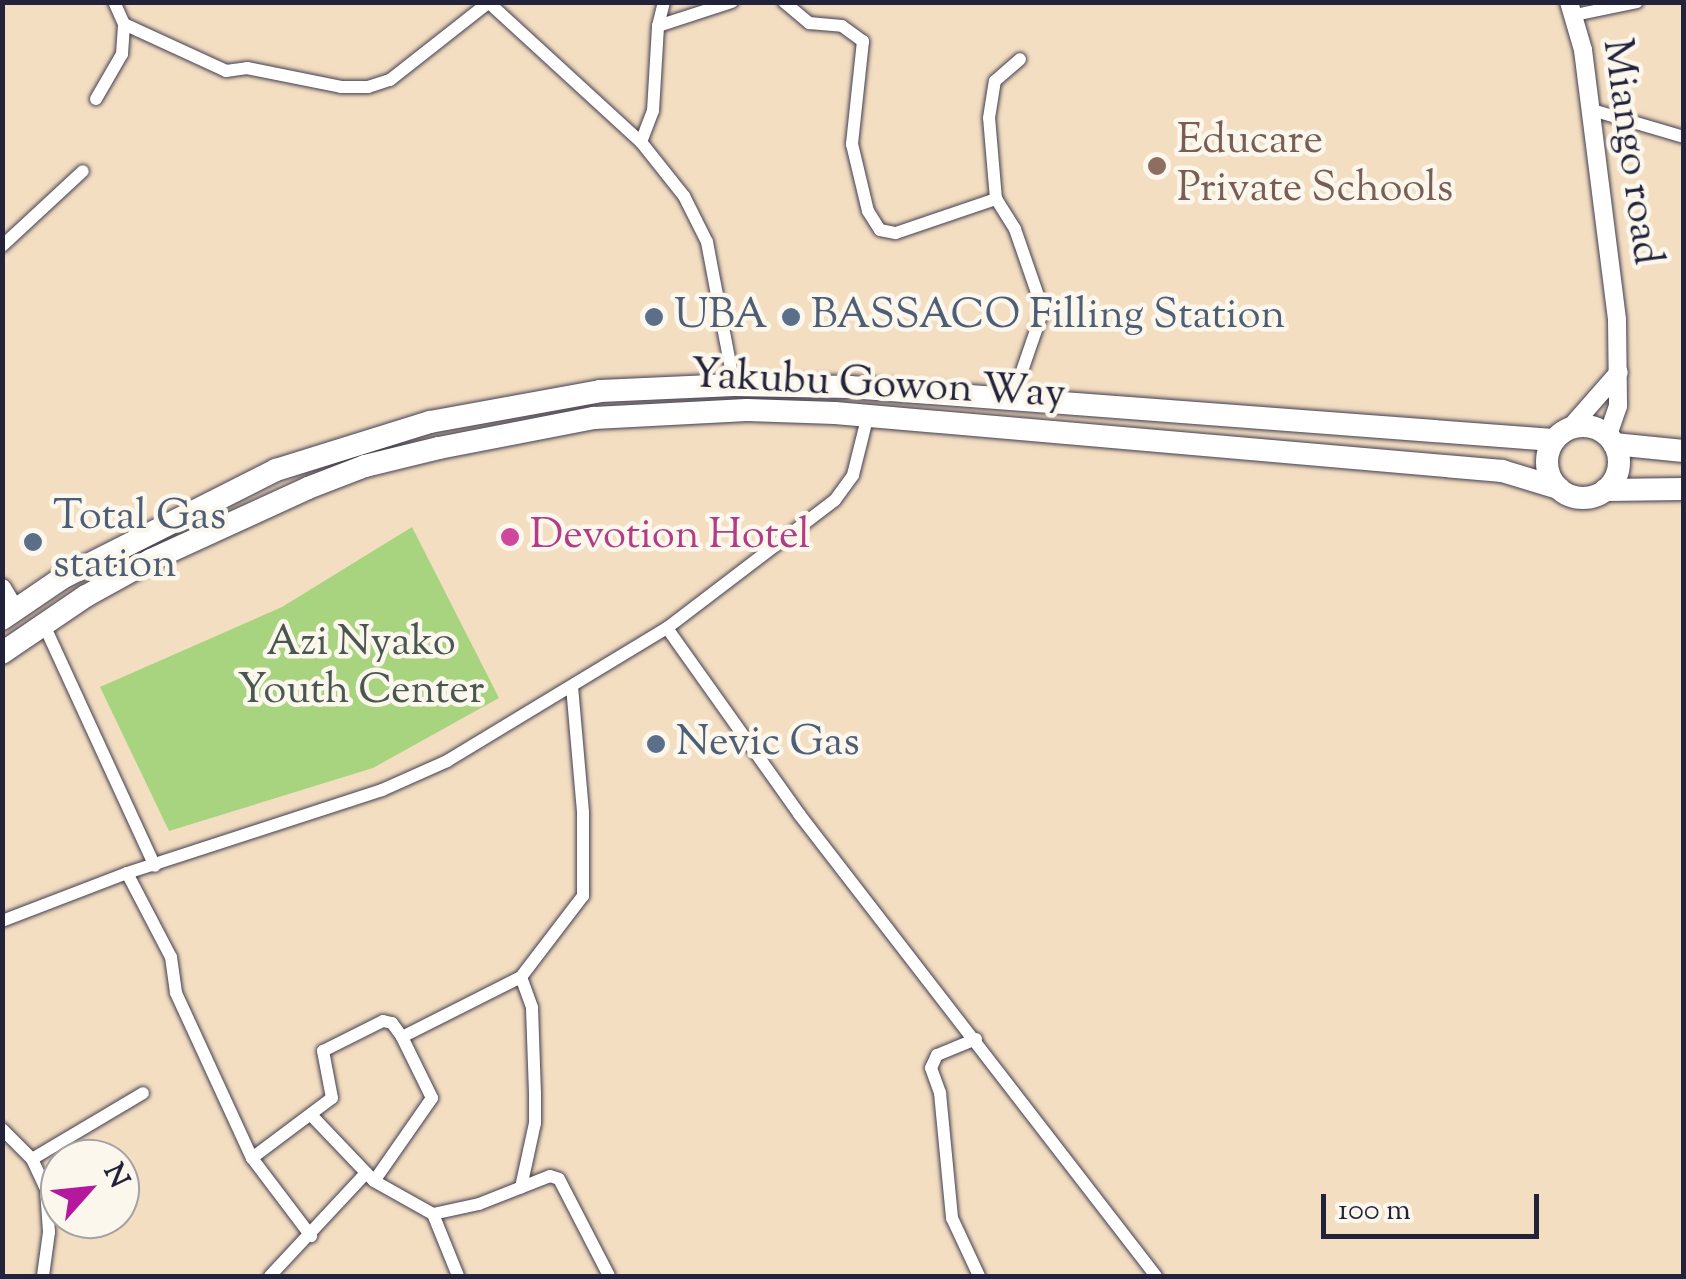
<!DOCTYPE html>
<style>
body{margin:0}
#map{position:relative;width:1686px;height:1279px;overflow:hidden;background:#f4dec2;font-family:"Sorts Mill Goudy",serif}
div>[style]{position:absolute}
[style*='--x']{left:calc(var(--x)*1px);top:calc(var(--y)*1px);width:calc(var(--w)*1px);rotate:calc(var(--a)*1deg)}
.green>*{inset:0;background:#a8d480}
.roads{filter:drop-shadow(0 0 2px #423e4f) drop-shadow(0 0 2px #423e4f)}
.street>*{height:12px;margin:-6px;padding:0 6px;transform-origin:6px;border-radius:6px;background:#fff}
.secondary>*{height:18px;margin:-9px;padding:0 9px;transform-origin:9px;border-radius:9px;background:#fff}
.highway>*{height:22px;margin:-11px;padding:0 11px;transform-origin:11px;border-radius:11px;background:#fff}
.highway>.ring{margin:-11px;padding:0;box-sizing:content-box;background:none;border:22px solid #fff;border-radius:50%}
.dots>*{width:28px;height:28px;translate:-50% -50%;box-sizing:border-box;border:5px solid #fbf7ec;border-radius:50%}
span{translate:-50% -50%;white-space:nowrap;text-align:center;line-height:1.15;-webkit-text-stroke:9px #fbf7ec;paint-order:stroke}
.education-label{font-size:42px;color:#785e54}
.left{translate:0 -50%;text-align:left}
.street-label{font-size:42px;color:#22223b}
.service-label{font-size:42px;color:#4e5e75}
.hotel-label{font-size:42px;color:#b23c85}
.park-label{font-size:42px;color:#4a5750}
.frame{position:absolute;inset:0;border:5px solid #22223b;pointer-events:none}
.north{position:absolute;left:40px;top:1139px;width:100px;height:100px;box-sizing:border-box;background:#fbf7ec;border:2px solid #a4a2a5;border-radius:50%;rotate:63deg;font-size:28px;font-weight:700;line-height:40px;text-align:center;color:#22223b}
.north::after{content:'';display:block;margin:auto;width:35px;height:45px;background:#b5179e;clip-path:polygon(50% 0,100% 100%,50% 72%,0 100%)}
.scale{position:absolute;left:1321px;top:1194px;width:218px;height:45px;box-sizing:border-box;border:5px solid #22223b;border-top:0;padding-left:12px;font-size:30px;line-height:35px;white-space:nowrap;color:#22223b;-webkit-text-stroke:8px #fbf7ec;paint-order:stroke}
</style>
<div id="map">
<div class="green">
<div style="clip-path:polygon(412px 527px,499px 698px,373px 768px,169px 831px,100px 687px,282px 607px)"></div>
</div>
<div class="roads">
<div class="street">
<div style="--x:488;--y:2;--w:207;--a:42.5"></div>
<div style="--x:641;--y:142;--w:69;--a:51.5"></div>
<div style="--x:684;--y:196;--w:51;--a:63.4"></div>
<div style="--x:707;--y:242;--w:146;--a:79.3"></div>
<div style="--x:784;--y:2;--w:33;--a:40"></div>
<div style="--x:809;--y:23;--w:33;--a:5"></div>
<div style="--x:842;--y:26;--w:26;--a:36"></div>
<div style="--x:863;--y:41;--w:104;--a:96.1"></div>
<div style="--x:852;--y:144;--w:69;--a:76.6"></div>
<div style="--x:868;--y:211;--w:22;--a:58"></div>
<div style="--x:880;--y:230;--w:16;--a:11"></div>
<div style="--x:896;--y:233;--w:106;--a:-18.8"></div>
<div style="--x:1575;--y:15;--w:63;--a:-11.8"></div>
<div style="--x:124;--y:24;--w:112;--a:24.7"></div>
<div style="--x:226;--y:71;--w:21;--a:-8"></div>
<div style="--x:247;--y:68;--w:96;--a:11.4"></div>
<div style="--x:341;--y:87;--w:27;--a:0"></div>
<div style="--x:368;--y:87;--w:23;--a:-18"></div>
<div style="--x:390;--y:80;--w:125;--a:-38.2"></div>
<div style="--x:658;--y:26;--w:78;--a:-18"></div>
<div style="--x:96;--y:99;--w:52;--a:-60"></div>
<div style="--x:122;--y:54;--w:30;--a:-86"></div>
<div style="--x:124;--y:24;--w:24;--a:-114"></div>
<div style="--x:1592;--y:110;--w:96;--a:16.4"></div>
<div style="--x:641;--y:142;--w:33;--a:-69"></div>
<div style="--x:653;--y:111;--w:85;--a:-86.6"></div>
<div style="--x:658;--y:26;--w:25;--a:-76"></div>
<div style="--x:2;--y:246;--w:110;--a:-42.8"></div>
<div style="--x:1012;--y:400;--w:95;--a:-71"></div>
<div style="--x:1043;--y:310;--w:86;--a:-109.1"></div>
<div style="--x:1015;--y:229;--w:36;--a:-122"></div>
<div style="--x:996;--y:199;--w:81;--a:-94.9"></div>
<div style="--x:989;--y:118;--w:37;--a:-81"></div>
<div style="--x:995;--y:81;--w:33;--a:-41"></div>
<div style="--x:44;--y:625;--w:265;--a:65.3"></div>
<div style="--x:667;--y:628;--w:228;--a:54.6"></div>
<div style="--x:799;--y:814;--w:584;--a:52.31"></div>
<div style="--x:127;--y:873;--w:95;--a:62.4"></div>
<div style="--x:171;--y:957;--w:36;--a:82"></div>
<div style="--x:176;--y:993;--w:182;--a:65.3"></div>
<div style="--x:252;--y:1158;--w:98;--a:52.9"></div>
<div style="--x:2;--y:921;--w:134;--a:-21"></div>
<div style="--x:127;--y:873;--w:268;--a:-18"></div>
<div style="--x:382;--y:790;--w:71;--a:-24"></div>
<div style="--x:447;--y:761;--w:257;--a:-31.2"></div>
<div style="--x:667;--y:628;--w:211;--a:-37.3"></div>
<div style="--x:835;--y:500;--w:31;--a:-54"></div>
<div style="--x:853;--y:475;--w:62;--a:-76"></div>
<div style="--x:521;--y:977;--w:33;--a:70"></div>
<div style="--x:532;--y:1008;--w:86;--a:88"></div>
<div style="--x:535;--y:1094;--w:29;--a:90"></div>
<div style="--x:535;--y:1123;--w:66;--a:102.3"></div>
<div style="--x:402;--y:1037;--w:133;--a:-26.8"></div>
<div style="--x:521;--y:977;--w:102;--a:-52.6"></div>
<div style="--x:583;--y:896;--w:84;--a:-90"></div>
<div style="--x:583;--y:812;--w:125;--a:-95"></div>
<div style="--x:976;--y:1039;--w:42;--a:157.7"></div>
<div style="--x:937;--y:1055;--w:14;--a:115"></div>
<div style="--x:931;--y:1068;--w:27;--a:70"></div>
<div style="--x:940;--y:1093;--w:126;--a:84.5"></div>
<div style="--x:952;--y:1218;--w:64;--a:65"></div>
<div style="--x:313;--y:1117;--w:88;--a:46.4"></div>
<div style="--x:374;--y:1181;--w:68;--a:29.2"></div>
<div style="--x:433;--y:1214;--w:47;--a:-12.3"></div>
<div style="--x:479;--y:1204;--w:76;--a:-21.5"></div>
<div style="--x:550;--y:1176;--w:9;--a:18"></div>
<div style="--x:559;--y:1179;--w:109;--a:62.7"></div>
<div style="--x:2;--y:1129;--w:42;--a:45"></div>
<div style="--x:32;--y:1159;--w:33;--a:65"></div>
<div style="--x:46;--y:1189;--w:43;--a:86"></div>
<div style="--x:49;--y:1232;--w:44;--a:97.8"></div>
<div style="--x:252;--y:1158;--w:100;--a:-36.9"></div>
<div style="--x:332;--y:1098;--w:48;--a:-100.8"></div>
<div style="--x:323;--y:1051;--w:67;--a:-26.6"></div>
<div style="--x:383;--y:1021;--w:9;--a:13"></div>
<div style="--x:392;--y:1023;--w:17;--a:54"></div>
<div style="--x:402;--y:1037;--w:68;--a:63.8"></div>
<div style="--x:432;--y:1098;--w:101;--a:124.9"></div>
<div style="--x:32;--y:1159;--w:129;--a:-30.7"></div>
<div style="--x:433;--y:1214;--w:67;--a:68"></div>
<div style="--x:270;--y:1276;--w:141;--a:-47"></div>
</div>
<div class="secondary">
<div style="--x:1569;--y:2;--w:50;--a:73.7"></div>
<div style="--x:1583;--y:50;--w:272;--a:82.8"></div>
<div style="--x:1617;--y:320;--w:86;--a:89.3"></div>
<div style="--x:1618;--y:406;--w:31;--a:109"></div>
<div style="--x:1570;--y:428;--w:74;--a:-48.8"></div>
<div style="--x:2;--y:588;--w:26;--a:59"></div>
</div>
<div class="highway">
<div class="ring" style="left:1547px;top:426px;width:50px;height:50px"></div>
<div style="--x:1614;--y:444;--w:70;--a:5.7"></div>
<div style="--x:1605;--y:490;--w:79;--a:-0.7"></div>
<div style="--x:2;--y:619;--w:73;--a:-34.3"></div>
<div style="--x:62;--y:578;--w:240;--a:-26.8"></div>
<div style="--x:276;--y:470;--w:161;--a:-17.3"></div>
<div style="--x:430;--y:422;--w:173;--a:-10.3"></div>
<div style="--x:600;--y:391;--w:134;--a:-2.6"></div>
<div style="--x:734;--y:385;--w:116;--a:1"></div>
<div style="--x:850;--y:387;--w:705;--a:4.31"></div>
<div style="--x:2;--y:653;--w:102;--a:-34.2"></div>
<div style="--x:86;--y:596;--w:74;--a:-29"></div>
<div style="--x:151;--y:560;--w:173;--a:-24.6"></div>
<div style="--x:308;--y:488;--w:61;--a:-21.1"></div>
<div style="--x:365;--y:466;--w:76;--a:-13.7"></div>
<div style="--x:439;--y:448;--w:158;--a:-11"></div>
<div style="--x:594;--y:418;--w:153;--a:-3"></div>
<div style="--x:747;--y:410;--w:88;--a:2"></div>
<div style="--x:835;--y:413;--w:670;--a:4.97"></div>
<div style="--x:1502;--y:471;--w:59;--a:16.9"></div>
</div>
</div>
<div class="dots">
<div style="left:1157px;top:166px;background:#8d6e63"></div>
<div style="left:654px;top:317px;background:#5c6f8a"></div>
<div style="left:791px;top:317px;background:#5c6f8a"></div>
<div style="left:510px;top:537px;background:#d1479c"></div>
<div style="left:33px;top:542px;background:#5c6f8a"></div>
<div style="left:656px;top:744px;background:#5c6f8a"></div>
</div>
<div class="education-label">
<span class="left" style="left:1177px;top:166px">Educare<br>Private Schools</span>
</div>
<div class="street-label">
<span style="left:1630px;top:152px;rotate:82deg">Miango road</span>
<span style="left:878px;top:386px;rotate:3deg">Yakubu Gowon Way</span>
</div>
<div class="service-label">
<span class="left" style="left:674px;top:317px">UBA</span>
<span class="left" style="left:811px;top:317px">BASSACO Filling Station</span>
<span class="left" style="left:53px;top:542px">Total Gas<br>station</span>
<span class="left" style="left:676px;top:744px">Nevic Gas</span>
</div>
<div class="hotel-label">
<span class="left" style="left:530px;top:537px">Devotion Hotel</span>
</div>
<div class="park-label">
<span style="left:361px;top:668px">Azi Nyako<br>Youth Center</span>
</div>
<div class="frame"></div>
<div class="north">N</div>
<div class="scale">100 m</div>
</div>
